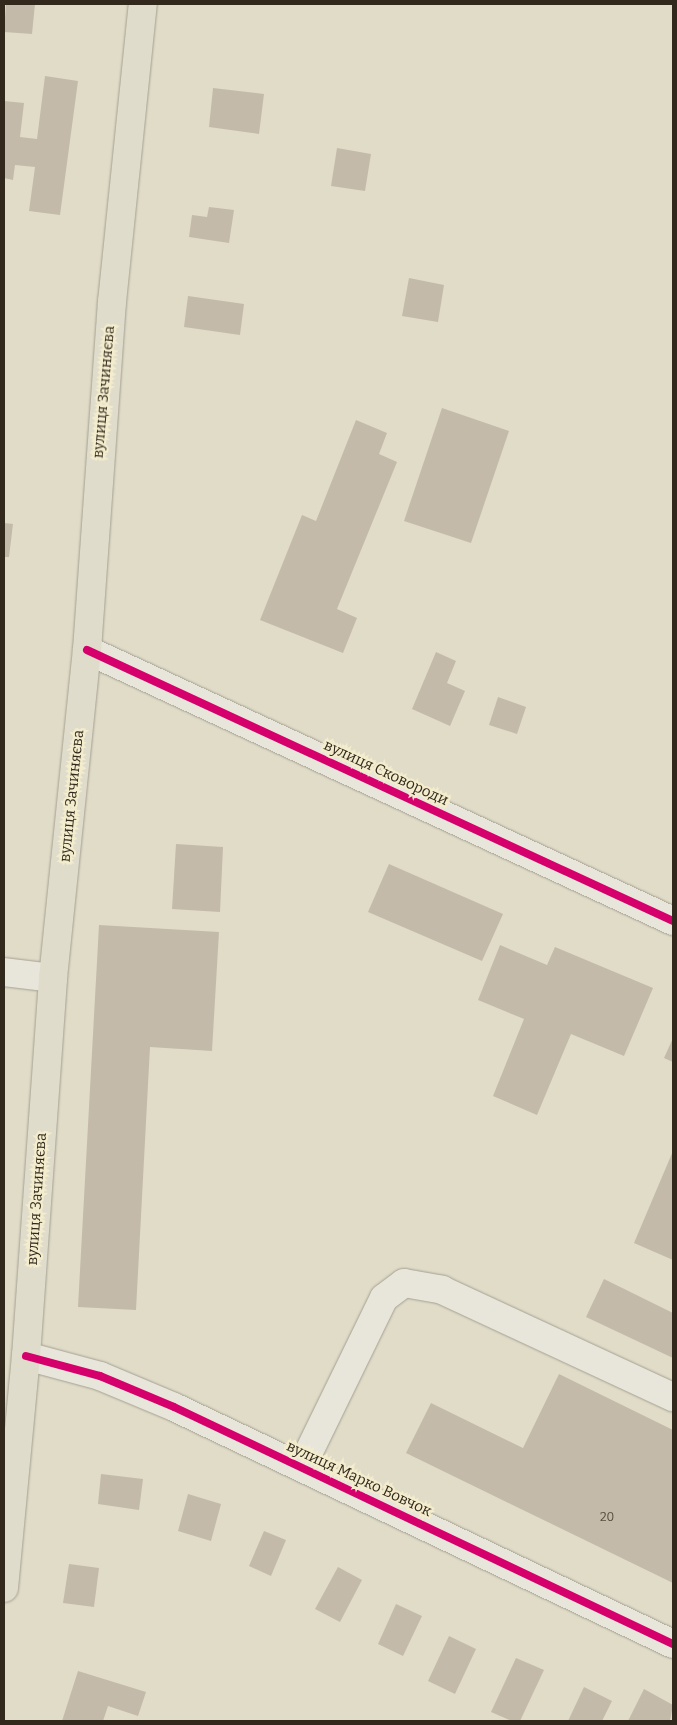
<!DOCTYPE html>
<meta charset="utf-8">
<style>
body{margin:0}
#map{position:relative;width:677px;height:1725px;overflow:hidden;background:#e0dcc8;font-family:Bitter,serif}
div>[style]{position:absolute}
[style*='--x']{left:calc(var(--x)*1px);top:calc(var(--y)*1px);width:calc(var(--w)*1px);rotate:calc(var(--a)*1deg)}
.building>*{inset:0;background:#c4baa9}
.roads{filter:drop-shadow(0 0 1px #a5a092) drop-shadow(0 0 1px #a5a092)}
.minor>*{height:28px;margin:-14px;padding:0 14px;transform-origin:14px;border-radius:14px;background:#e8e6da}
.major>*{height:28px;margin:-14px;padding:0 14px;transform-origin:14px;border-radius:14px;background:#e0dccb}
.cycleway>*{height:8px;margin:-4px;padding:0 4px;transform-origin:4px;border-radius:4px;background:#d6006c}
span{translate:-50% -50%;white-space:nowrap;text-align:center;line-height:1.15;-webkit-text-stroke:4.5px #f3eccd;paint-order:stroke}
.number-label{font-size:12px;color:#564d3f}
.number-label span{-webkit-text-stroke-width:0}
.street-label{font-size:15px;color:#32291c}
.frame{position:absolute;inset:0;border:5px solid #32291c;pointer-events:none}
</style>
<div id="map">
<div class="building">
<div style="clip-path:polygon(6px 4px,35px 4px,32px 34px,4px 32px)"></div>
<div style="clip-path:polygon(45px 76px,78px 81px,60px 215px,29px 211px,35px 167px,15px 165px,13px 180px,4px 178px,4px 101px,24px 103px,20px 137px,37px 139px)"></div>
<div style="clip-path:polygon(213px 88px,264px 94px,259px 134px,209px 127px)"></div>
<div style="clip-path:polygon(337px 148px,371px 154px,365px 191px,331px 186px)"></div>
<div style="clip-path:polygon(209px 207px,234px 210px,229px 243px,189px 237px,192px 215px,207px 217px)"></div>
<div style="clip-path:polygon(409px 278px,444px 285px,438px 322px,402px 316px)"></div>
<div style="clip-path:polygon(188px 296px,244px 304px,240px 335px,184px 327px)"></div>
<div style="clip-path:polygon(442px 408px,509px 431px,471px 543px,404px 521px)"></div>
<div style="clip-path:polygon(356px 420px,387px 433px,379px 454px,397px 462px,337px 609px,357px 618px,343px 653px,260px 620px,302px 515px,316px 521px)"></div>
<div style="clip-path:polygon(4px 523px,13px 524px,9px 557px,4px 557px)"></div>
<div style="clip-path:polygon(436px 652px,456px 661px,447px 683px,465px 691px,450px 726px,412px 709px)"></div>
<div style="clip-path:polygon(498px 697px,526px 707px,517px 734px,489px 725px)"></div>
<div style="clip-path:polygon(176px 844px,223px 847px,220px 912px,172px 909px)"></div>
<div style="clip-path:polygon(389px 864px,503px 914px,482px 961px,368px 912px)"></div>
<div style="clip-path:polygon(99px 925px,219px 932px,212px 1051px,150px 1047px,136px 1310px,78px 1307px)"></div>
<div style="clip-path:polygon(500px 945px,547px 965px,555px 947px,653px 988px,624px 1056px,571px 1034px,537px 1115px,493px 1096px,524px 1019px,478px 1000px)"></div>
<div style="clip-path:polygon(673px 1038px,673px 1062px,664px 1058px)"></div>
<div style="clip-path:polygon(673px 1151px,673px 1260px,634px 1243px)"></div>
<div style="clip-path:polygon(604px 1279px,673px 1313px,673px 1358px,586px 1317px)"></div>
<div style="clip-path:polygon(559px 1374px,673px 1430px,673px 1583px,406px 1453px,431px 1403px,523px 1448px)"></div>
<div style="clip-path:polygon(101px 1474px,143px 1479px,139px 1510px,98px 1504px)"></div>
<div style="clip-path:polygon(188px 1494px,221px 1504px,211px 1541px,178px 1531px)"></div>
<div style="clip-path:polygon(264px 1531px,286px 1540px,271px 1576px,249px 1566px)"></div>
<div style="clip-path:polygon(69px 1564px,99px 1568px,94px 1607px,63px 1603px)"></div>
<div style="clip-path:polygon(338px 1567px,362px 1580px,340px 1622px,315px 1609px)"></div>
<div style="clip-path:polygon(396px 1604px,422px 1616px,403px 1656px,378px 1644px)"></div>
<div style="clip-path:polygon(449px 1636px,476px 1649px,455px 1694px,428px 1681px)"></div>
<div style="clip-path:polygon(516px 1658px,544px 1670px,520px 1721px,512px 1721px,491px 1712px)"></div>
<div style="clip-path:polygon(78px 1671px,146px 1692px,138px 1716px,108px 1706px,103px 1721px,62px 1721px)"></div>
<div style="clip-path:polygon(584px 1687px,612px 1701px,602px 1721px,568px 1721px)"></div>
<div style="clip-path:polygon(644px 1689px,673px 1705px,670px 1721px,628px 1721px)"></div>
</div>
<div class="roads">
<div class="minor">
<div style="--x:87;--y:650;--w:646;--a:24.82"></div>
<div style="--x:4;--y:972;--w:49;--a:7"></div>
<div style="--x:26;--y:1356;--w:77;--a:15.1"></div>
<div style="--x:100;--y:1376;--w:80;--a:22.7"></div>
<div style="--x:174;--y:1407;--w:552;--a:25.41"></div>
<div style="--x:302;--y:1466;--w:187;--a:-64"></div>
<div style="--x:384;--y:1298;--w:25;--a:-37"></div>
<div style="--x:404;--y:1283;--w:39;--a:10"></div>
<div style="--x:442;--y:1290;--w:255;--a:24.9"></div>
</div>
<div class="major">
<div style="--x:4;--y:1588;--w:233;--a:-84.6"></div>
<div style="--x:26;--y:1356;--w:379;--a:-85.9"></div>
<div style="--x:53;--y:978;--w:330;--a:-84.1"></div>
<div style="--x:87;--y:650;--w:349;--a:-85.9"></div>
<div style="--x:112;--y:302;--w:300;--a:-84.1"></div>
</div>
</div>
<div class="cycleway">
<div style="--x:87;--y:650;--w:646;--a:24.82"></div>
<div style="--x:26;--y:1356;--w:77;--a:15.1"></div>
<div style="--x:100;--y:1376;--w:80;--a:22.7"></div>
<div style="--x:174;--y:1407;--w:552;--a:25.41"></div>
</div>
<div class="number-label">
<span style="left:607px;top:1518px">20</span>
</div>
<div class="street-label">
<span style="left:104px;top:392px;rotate:-85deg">вулиця Зачиняєва</span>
<span style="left:386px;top:773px;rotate:25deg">вулиця Сковороди</span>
<span style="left:72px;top:796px;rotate:-84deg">вулиця Зачиняєва</span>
<span style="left:37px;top:1199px;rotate:-86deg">вулиця Зачиняєва</span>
<span style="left:359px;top:1479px;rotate:25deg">вулиця Марко Вовчок</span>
</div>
<div class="frame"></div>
</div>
